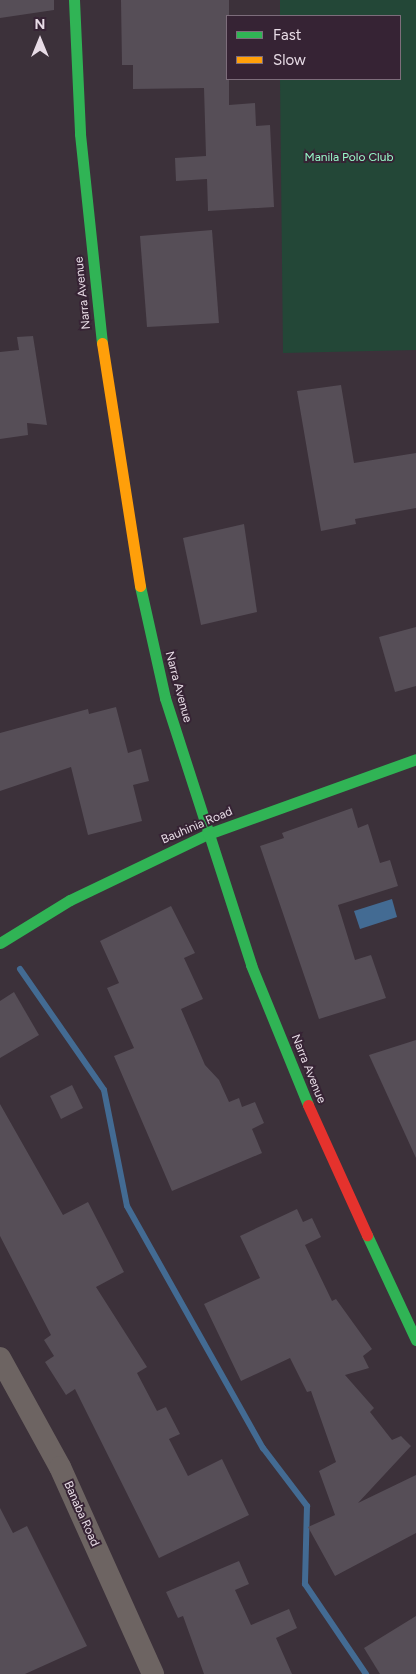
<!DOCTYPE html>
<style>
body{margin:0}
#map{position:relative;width:416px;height:1674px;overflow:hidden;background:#3c313a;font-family:Figtree,sans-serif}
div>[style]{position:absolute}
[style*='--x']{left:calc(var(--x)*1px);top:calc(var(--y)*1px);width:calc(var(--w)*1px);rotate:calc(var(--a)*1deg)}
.green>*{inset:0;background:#234737}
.water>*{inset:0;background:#436b93}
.stream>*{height:6px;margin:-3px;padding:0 3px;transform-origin:3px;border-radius:3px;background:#436b93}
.building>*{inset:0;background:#564e57}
.street>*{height:22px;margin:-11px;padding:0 11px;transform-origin:11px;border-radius:11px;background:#6d6462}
.fast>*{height:11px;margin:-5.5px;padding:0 5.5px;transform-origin:5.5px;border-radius:5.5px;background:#30b455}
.slow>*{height:11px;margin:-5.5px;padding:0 5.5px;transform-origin:5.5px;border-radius:5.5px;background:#ff9f0a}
.jam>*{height:11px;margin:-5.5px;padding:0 5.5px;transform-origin:5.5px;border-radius:5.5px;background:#e5322d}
span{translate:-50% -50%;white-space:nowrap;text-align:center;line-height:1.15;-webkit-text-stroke:4px #362334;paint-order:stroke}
.park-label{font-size:12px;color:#97f9c9}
.street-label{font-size:12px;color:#e8dce6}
.legend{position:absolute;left:226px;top:15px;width:175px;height:65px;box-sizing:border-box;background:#362334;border:1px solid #7d6d7b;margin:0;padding:6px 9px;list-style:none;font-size:15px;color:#e8dce6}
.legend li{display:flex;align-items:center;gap:10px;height:25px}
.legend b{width:25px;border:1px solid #7d6d7b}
.north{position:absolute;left:15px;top:15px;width:50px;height:50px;-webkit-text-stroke:4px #362334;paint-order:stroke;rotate:0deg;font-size:14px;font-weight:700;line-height:20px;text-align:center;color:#e8dce6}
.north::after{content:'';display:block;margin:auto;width:18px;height:22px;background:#e8dce6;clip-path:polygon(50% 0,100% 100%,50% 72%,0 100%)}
</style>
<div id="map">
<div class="green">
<div style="clip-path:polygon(280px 0,416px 0,416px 350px,283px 353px,280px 79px,400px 79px,400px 16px,280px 16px)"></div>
</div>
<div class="water">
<div style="clip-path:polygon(392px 899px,397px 917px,360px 929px,354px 911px)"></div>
</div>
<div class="stream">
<div style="--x:20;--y:969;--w:147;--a:55.2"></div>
<div style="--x:104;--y:1090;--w:118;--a:78.8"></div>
<div style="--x:127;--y:1206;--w:278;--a:60.7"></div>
<div style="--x:263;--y:1448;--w:73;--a:52.8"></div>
<div style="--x:307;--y:1506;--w:78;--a:91.5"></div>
<div style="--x:305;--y:1584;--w:109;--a:55.9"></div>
</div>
<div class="building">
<div style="clip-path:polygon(0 0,54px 0,54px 10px,0 18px)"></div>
<div style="clip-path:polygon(121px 0,229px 0,229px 105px,255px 103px,256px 126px,270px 125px,274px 207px,208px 211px,207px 179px,176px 181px,175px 158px,206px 156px,204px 88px,133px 89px,133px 65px,122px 65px)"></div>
<div style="clip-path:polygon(212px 230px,219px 323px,147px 327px,140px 236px)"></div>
<div style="clip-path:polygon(33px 336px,47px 425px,27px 423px,28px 435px,0 439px,0 352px,19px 350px,17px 337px)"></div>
<div style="clip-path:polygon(341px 385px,354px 463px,416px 453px,416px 508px,355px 519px,356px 524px,321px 531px,297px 391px)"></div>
<div style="clip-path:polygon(244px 524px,257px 612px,201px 625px,183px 538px)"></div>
<div style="clip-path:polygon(416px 627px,416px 686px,395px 692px,379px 637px)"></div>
<div style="clip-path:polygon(116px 707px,128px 753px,141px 749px,149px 781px,133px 785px,142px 821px,88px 835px,71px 767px,0 791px,0 733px,88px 709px,89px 714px)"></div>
<div style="clip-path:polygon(352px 808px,358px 828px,368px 824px,380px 863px,390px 860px,398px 886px,338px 905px,355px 960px,371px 955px,386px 998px,319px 1019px,260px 846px,284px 838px,282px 833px)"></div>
<div style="clip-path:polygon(171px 906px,195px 953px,184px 958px,203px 999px,181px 1009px,205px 1065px,219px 1080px,229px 1102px,239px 1098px,242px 1107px,255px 1102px,264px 1123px,252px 1129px,262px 1153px,172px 1191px,114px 1056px,134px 1048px,107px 988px,119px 983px,100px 941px)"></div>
<div style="clip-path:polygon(14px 992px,39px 1035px,0 1058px,0 1001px)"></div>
<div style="clip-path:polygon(416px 1040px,416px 1158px,369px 1055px)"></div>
<div style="clip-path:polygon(72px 1085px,83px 1108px,61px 1119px,50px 1096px)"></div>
<div style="clip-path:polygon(0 1104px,63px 1215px,88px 1202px,124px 1272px,96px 1287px,147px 1367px,137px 1373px,157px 1411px,166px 1407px,180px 1434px,169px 1439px,188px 1476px,222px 1459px,249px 1515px,159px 1558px,75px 1389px,66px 1395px,45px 1362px,54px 1356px,44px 1340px,51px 1335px,0 1236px)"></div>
<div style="clip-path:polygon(297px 1209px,303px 1222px,312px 1218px,321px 1237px,305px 1245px,332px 1301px,336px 1299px,372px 1349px,363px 1356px,369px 1368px,345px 1375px,374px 1408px,370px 1412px,392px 1440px,401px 1436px,411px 1446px,358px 1503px,416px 1475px,416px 1533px,335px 1576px,308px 1527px,335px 1515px,319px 1471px,336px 1462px,311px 1391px,307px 1392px,290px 1358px,241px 1381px,204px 1304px,260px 1278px,240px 1236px)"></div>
<div style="clip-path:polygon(0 1508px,13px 1533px,27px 1526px,87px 1646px,25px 1674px,0 1674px)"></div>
<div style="clip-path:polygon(239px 1561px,249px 1584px,235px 1590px,251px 1625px,289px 1609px,297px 1628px,276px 1638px,292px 1674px,204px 1674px,183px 1616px,178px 1618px,166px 1592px)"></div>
<div style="clip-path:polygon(416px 1616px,416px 1674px,380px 1674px,364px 1648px)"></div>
</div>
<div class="street">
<div style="--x:0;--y:1358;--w:124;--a:61.2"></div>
<div style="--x:60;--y:1467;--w:227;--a:65.8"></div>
</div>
<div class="fast">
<div style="--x:74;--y:0;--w:134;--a:87.4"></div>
<div style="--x:80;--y:134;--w:210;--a:84"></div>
<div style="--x:140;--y:586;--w:115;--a:77.4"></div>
<div style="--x:165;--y:698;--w:281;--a:72.1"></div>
<div style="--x:251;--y:965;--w:151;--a:67.8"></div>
<div style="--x:0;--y:943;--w:82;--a:-31.6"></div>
<div style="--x:70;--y:900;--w:153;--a:-25.6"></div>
<div style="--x:208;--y:834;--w:221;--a:-19.8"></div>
<div style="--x:367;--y:1235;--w:116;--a:65"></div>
</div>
<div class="slow">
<div style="--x:102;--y:343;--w:246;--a:81.1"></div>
</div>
<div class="jam">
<div style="--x:308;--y:1105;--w:143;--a:65.6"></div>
</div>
<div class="park-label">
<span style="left:349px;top:158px">Manila Polo Club</span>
</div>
<div class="street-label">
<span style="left:83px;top:293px;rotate:-96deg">Narra Avenue</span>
<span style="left:178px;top:687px;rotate:75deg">Narra Avenue</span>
<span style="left:197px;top:826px;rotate:-23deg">Bauhinia Road</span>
<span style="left:308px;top:1069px;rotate:68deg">Narra Avenue</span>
<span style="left:81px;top:1514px;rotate:66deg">Banaba Road</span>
</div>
<ul class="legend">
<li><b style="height:6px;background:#30b455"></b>Fast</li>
<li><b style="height:6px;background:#ff9f0a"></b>Slow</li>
</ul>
<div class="north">N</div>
</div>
